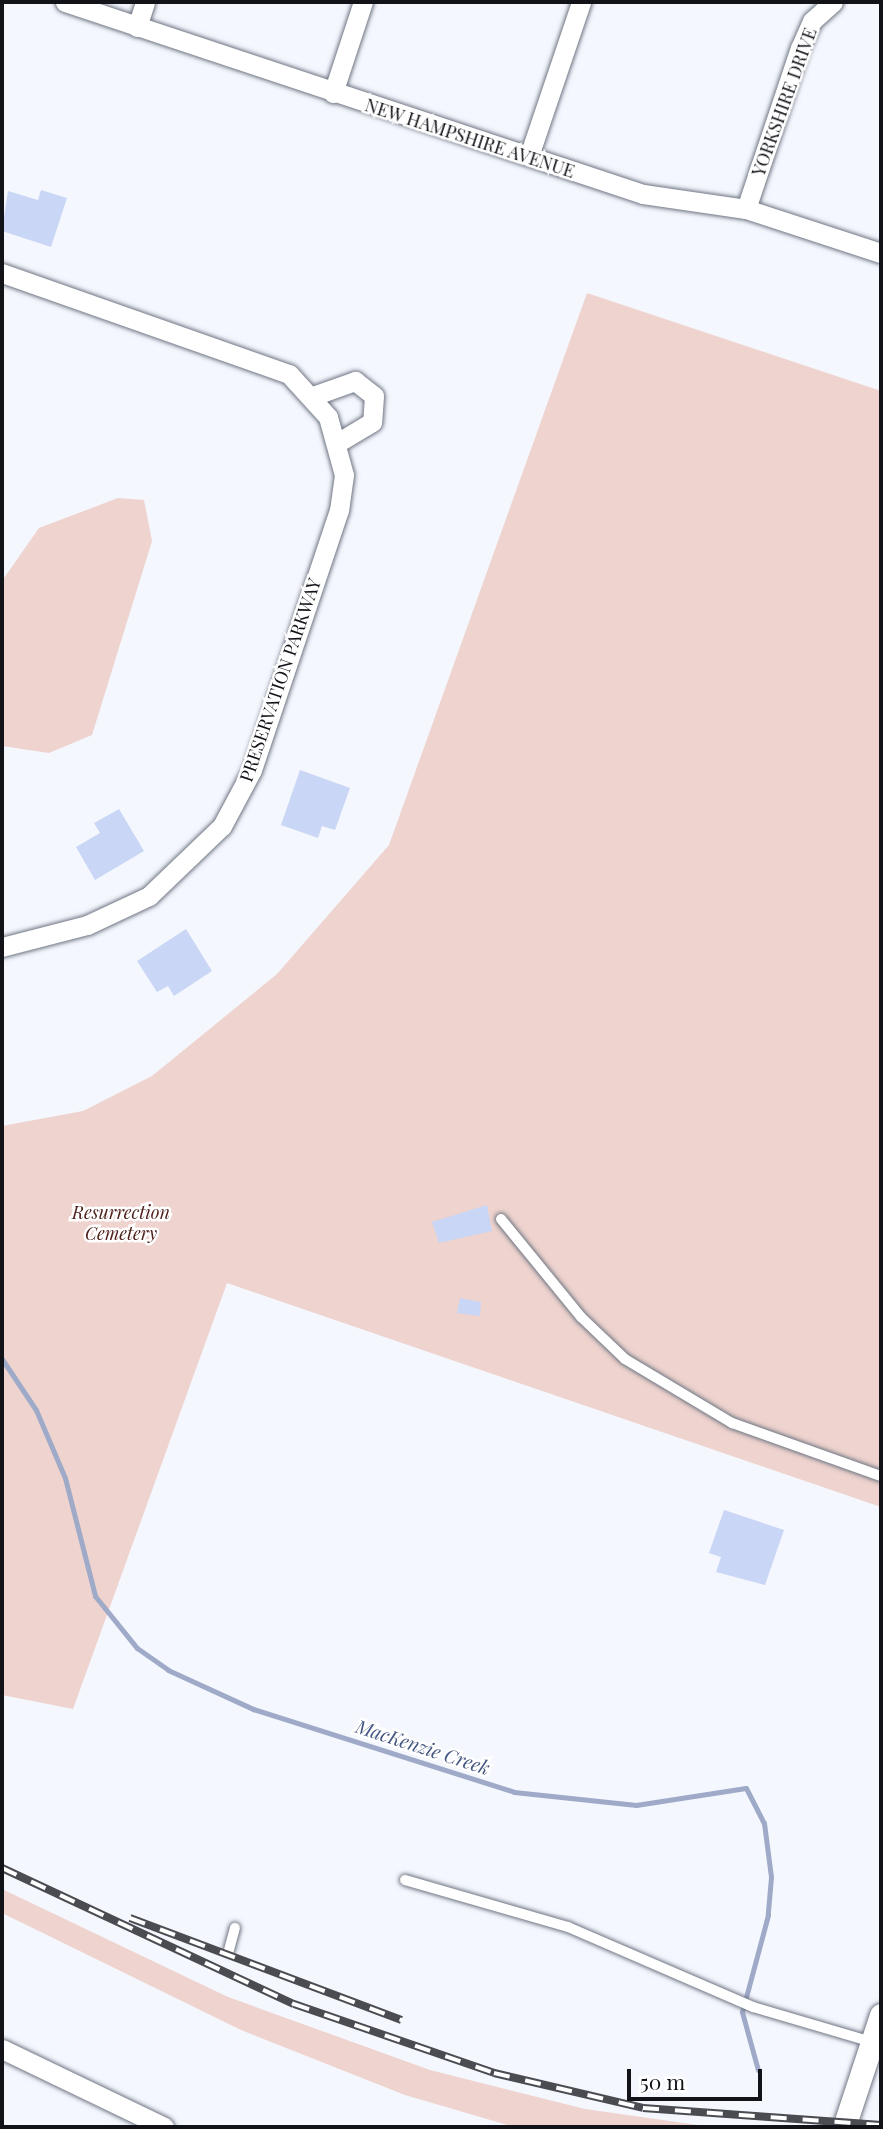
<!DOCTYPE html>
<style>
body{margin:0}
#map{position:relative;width:883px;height:2129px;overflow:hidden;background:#f5f7fe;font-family:"Playfair Display",serif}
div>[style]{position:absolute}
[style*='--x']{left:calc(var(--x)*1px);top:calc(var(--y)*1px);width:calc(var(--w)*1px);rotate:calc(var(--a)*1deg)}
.green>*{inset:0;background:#eed3ce}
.stream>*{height:5px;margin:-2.5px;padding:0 2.5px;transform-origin:2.5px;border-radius:2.5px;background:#9eaac8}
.building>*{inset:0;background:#c9d6f5}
.roads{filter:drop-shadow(0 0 2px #6f7683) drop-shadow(0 0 2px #6f7683)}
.service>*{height:10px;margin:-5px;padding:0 5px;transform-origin:5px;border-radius:5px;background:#fff}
.minor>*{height:19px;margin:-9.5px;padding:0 9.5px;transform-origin:9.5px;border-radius:9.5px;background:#fff}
.tertiary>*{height:23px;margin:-11.5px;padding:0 11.5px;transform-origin:11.5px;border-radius:11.5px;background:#fff}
.rail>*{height:8px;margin-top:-4px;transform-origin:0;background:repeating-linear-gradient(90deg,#fff 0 16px,#4a4c52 0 32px);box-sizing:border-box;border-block:2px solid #4a4c52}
span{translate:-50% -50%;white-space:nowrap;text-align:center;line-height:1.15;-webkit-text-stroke:5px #fff;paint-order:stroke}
.street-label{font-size:18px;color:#111318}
.park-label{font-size:18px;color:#4e1e18;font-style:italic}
.water-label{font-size:19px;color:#455782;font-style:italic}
.frame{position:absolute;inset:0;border:4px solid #111318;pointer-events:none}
.scale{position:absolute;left:627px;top:2069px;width:135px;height:32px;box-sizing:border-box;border:4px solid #111318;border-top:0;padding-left:9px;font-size:21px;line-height:24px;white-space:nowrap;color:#111318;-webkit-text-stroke:5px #fff;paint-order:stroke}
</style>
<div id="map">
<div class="green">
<div style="clip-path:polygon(587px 293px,881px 391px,881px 1507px,227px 1283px,73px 1709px,2px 1695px,2px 1126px,83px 1111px,152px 1076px,277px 974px,389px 845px)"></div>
<div style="clip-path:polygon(118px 498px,144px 500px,152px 541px,92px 735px,49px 753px,2px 746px,2px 581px,39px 528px)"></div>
<div style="clip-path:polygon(2px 1889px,228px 1997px,430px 2070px,585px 2109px,712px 2127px,514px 2127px,405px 2095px,241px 2030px,2px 1913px)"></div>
</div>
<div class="stream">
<div style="--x:2;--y:1359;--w:61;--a:56.3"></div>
<div style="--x:36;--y:1410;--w:74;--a:66.9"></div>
<div style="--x:65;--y:1478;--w:122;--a:75.7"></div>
<div style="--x:95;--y:1596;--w:67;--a:51.1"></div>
<div style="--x:137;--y:1648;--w:38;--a:35"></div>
<div style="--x:168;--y:1670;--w:94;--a:24.6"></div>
<div style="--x:253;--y:1709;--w:274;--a:17.6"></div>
<div style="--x:514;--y:1792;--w:123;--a:6.1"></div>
<div style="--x:636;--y:1805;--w:111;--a:-8.8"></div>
<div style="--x:746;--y:1788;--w:39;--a:63"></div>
<div style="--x:764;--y:1823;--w:54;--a:82.6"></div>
<div style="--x:771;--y:1877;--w:38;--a:95"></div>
<div style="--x:768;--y:1915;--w:100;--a:105"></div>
<div style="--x:742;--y:2012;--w:60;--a:74.6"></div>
</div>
<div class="building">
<div style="clip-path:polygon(41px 190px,67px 198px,51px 247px,2px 231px,8px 191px,38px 200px)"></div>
<div style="clip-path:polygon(300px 770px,350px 788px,335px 830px,322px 826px,318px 838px,281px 825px)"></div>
<div style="clip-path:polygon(119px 809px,144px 851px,95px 880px,76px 847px,100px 833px,94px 823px)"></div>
<div style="clip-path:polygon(186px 929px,212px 971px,174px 996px,168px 986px,157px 992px,137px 961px)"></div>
<div style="clip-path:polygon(487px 1205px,492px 1231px,439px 1243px,432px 1222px)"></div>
<div style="clip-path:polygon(460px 1298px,481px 1302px,480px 1316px,457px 1313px)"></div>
<div style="clip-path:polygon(724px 1510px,784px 1530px,765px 1585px,716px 1572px,721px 1557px,709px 1553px)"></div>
</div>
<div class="roads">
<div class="service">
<div style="--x:501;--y:1219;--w:127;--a:50.8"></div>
<div style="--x:581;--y:1317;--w:61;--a:43.7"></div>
<div style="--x:625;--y:1359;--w:125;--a:30.9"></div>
<div style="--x:732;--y:1423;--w:158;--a:19.6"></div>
<div style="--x:405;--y:1880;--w:170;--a:16.1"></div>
<div style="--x:568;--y:1927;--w:202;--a:23.4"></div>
<div style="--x:753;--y:2007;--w:124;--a:16.4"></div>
<div style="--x:229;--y:1950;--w:23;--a:-75"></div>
</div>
<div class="minor">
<div style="--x:65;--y:2;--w:609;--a:18.38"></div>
<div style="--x:643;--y:194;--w:104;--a:8.3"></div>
<div style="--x:746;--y:209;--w:142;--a:18.1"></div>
<div style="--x:137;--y:27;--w:26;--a:-72"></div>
<div style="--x:333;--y:93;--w:96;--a:-71.8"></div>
<div style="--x:529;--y:156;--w:163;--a:-71.3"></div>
<div style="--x:746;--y:209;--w:170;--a:-71.5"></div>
<div style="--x:800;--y:48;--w:30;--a:-66"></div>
<div style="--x:812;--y:21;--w:28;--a:-42"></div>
<div style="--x:2;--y:273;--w:304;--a:19.4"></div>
<div style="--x:289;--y:374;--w:58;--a:47.8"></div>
<div style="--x:328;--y:417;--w:60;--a:74.6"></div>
<div style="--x:344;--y:475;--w:35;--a:98"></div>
<div style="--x:339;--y:510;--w:274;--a:108.5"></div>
<div style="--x:252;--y:770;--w:64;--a:118.2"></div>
<div style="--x:222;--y:826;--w:101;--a:136.2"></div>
<div style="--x:149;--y:896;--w:68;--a:154.9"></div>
<div style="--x:87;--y:925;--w:88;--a:165.5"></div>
<div style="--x:313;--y:396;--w:45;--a:-19.7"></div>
<div style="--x:355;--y:381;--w:24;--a:38"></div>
<div style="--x:374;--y:396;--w:26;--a:94"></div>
<div style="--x:372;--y:422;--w:39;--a:149"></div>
<div style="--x:2;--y:2049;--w:180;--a:25.7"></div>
</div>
<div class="tertiary">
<div style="--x:844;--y:2127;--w:118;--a:-71.7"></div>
</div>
</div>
<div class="rail">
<div style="--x:2;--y:1868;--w:322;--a:25"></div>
<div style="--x:294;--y:2004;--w:212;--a:19"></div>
<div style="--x:494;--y:2073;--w:153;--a:13.2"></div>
<div style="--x:643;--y:2108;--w:239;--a:4.1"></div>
<div style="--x:130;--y:1918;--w:290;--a:20.6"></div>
</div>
<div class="street-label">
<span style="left:784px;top:102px;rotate:-70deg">YORKSHIRE DRIVE</span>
<span style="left:470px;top:138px;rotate:18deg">NEW HAMPSHIRE AVENUE</span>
<span style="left:280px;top:680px;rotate:-71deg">PRESERVATION PARKWAY</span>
</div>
<div class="park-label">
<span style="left:121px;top:1223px">Resurrection<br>Cemetery</span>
</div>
<div class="water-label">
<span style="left:423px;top:1747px;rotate:18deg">MacKenzie Creek</span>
</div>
<div class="frame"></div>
<div class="scale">50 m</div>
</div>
